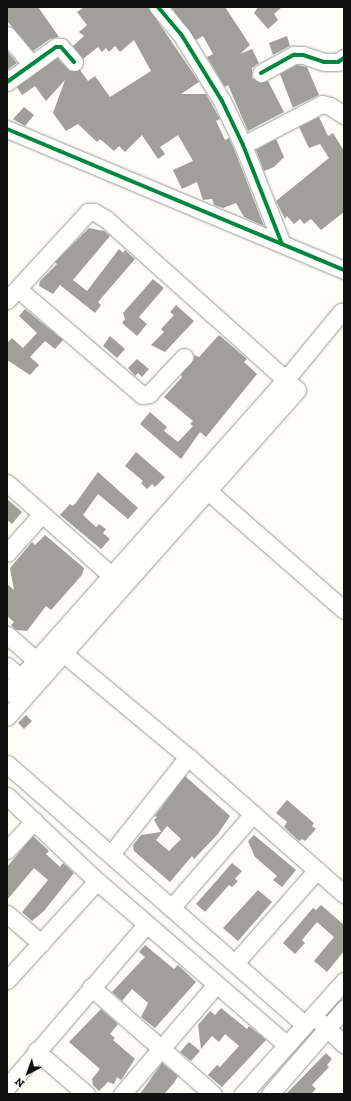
<!DOCTYPE html>
<style>
body{margin:0}
#map{position:relative;width:351px;height:1101px;overflow:hidden;background:#fdfcf7;font-family:"Zilla Slab",serif}
div>[style]{position:absolute}
[style*='--x']{left:calc(var(--x)*1px);top:calc(var(--y)*1px);width:calc(var(--w)*1px);rotate:calc(var(--a)*1deg)}
.building>*{inset:0;background:#a19f9c}
.roads{filter:drop-shadow(0 0 1px #979795) drop-shadow(0 0 1px #979795)}
.minor>*{height:17px;margin:-8.5px;padding:0 8.5px;transform-origin:8.5px;border-radius:8.5px;background:#fffffe}
.cycleway>*{height:4px;margin:-2px;padding:0 2px;transform-origin:2px;border-radius:2px;background:#00873e}
span{translate:-50% -50%;white-space:nowrap;text-align:center;line-height:1.15;-webkit-text-stroke:4px #fff;paint-order:stroke}
.frame{position:absolute;inset:0;border:8px solid #111;pointer-events:none}
.north{position:absolute;left:8px;top:1053px;width:40px;height:40px;-webkit-text-stroke:3px #fff;paint-order:stroke;rotate:221deg;font-size:11px;font-weight:700;line-height:16px;text-align:center;color:#111}
.north::after{content:'';display:block;margin:auto;width:14px;height:18px;background:#111;clip-path:polygon(50% 0,100% 100%,50% 72%,0 100%)}
</style>
<div id="map">
<div class="building">
<div style="clip-path:polygon(7px 7px,38px 7px,59px 37px,50px 39px,33px 51px,7px 21px)"></div>
<div style="clip-path:polygon(84px 7px,148px 7px,199px 82px,181px 94px,206px 94px,220px 119px,216px 121px,225px 140px,229px 138px,234px 149px,264px 226px,244px 217px,236px 203px,223px 208px,214px 205px,212px 199px,203px 200px,197px 182px,182px 189px,173px 170px,193px 161px,178px 135px,160px 147px,165px 154px,158px 159px,142px 135px,125px 152px,119px 146px,114px 151px,100px 139px,97px 142px,78px 124px,66px 131px,53px 113px,65px 80px,46px 101px,35px 86px,22px 95px,17px 87px,57px 58px,70px 71px,80px 70px,88px 81px,95px 76px,110px 97px,151px 71px,134px 40px,120px 52px,115px 46px,109px 52px,106px 48px,102px 52px,98px 47px,83px 59px,73px 46px,84px 36px,79px 32px,87px 25px,77px 12px)"></div>
<div style="clip-path:polygon(171px 7px,225px 7px,250px 45px,240px 54px,252px 49px,259px 63px,252px 68px,252px 78px,260px 83px,268px 81px,284px 112px,248px 131px,228px 85px,225px 87px,207px 57px,213px 54px,203px 36px,196px 40px)"></div>
<div style="clip-path:polygon(258px 7px,282px 7px,274px 14px,278px 20px,268px 29px,254px 13px)"></div>
<div style="clip-path:polygon(287px 36px,290px 46px,273px 55px,269px 43px)"></div>
<div style="clip-path:polygon(7px 51px,17px 63px,7px 70px)"></div>
<div style="clip-path:polygon(297px 65px,307px 67px,319px 95px,290px 109px,293px 108px,280px 74px)"></div>
<div style="clip-path:polygon(24px 107px,34px 115px,25px 126px,13px 119px)"></div>
<div style="clip-path:polygon(319px 117px,328px 136px,333px 133px,344px 151px,344px 212px,321px 230px,311px 219px,304px 224px,300px 219px,294px 224px,287px 216px,285px 219px,276px 201px,329px 158px,320px 144px,309px 148px,299px 127px)"></div>
<div style="clip-path:polygon(276px 139px,284px 157px,274px 167px,264px 171px,256px 150px)"></div>
<div style="clip-path:polygon(89px 228px,104px 231px,110px 236px,73px 280px,87px 291px,119px 249px,123px 253px,125px 250px,135px 259px,98px 302px,101px 305px,95px 313px,60px 285px,53px 294px,39px 286px,40px 281px,57px 264px,55px 262px)"></div>
<div style="clip-path:polygon(153px 279px,164px 288px,139px 317px,147px 324px,137px 336px,122px 323px,125px 319px,123px 313px)"></div>
<div style="clip-path:polygon(176px 305px,194px 321px,165px 352px,151px 345px,164px 332px,161px 329px,174px 315px,170px 312px)"></div>
<div style="clip-path:polygon(25px 309px,63px 340px,55px 349px,45px 341px,30px 357px,39px 365px,30px 375px,7px 360px,7px 343px,12px 338px,23px 348px,37px 333px,19px 316px)"></div>
<div style="clip-path:polygon(219px 335px,247px 359px,244px 362px,257px 374px,206px 437px,200px 432px,181px 459px,140px 424px,150px 412px,167px 427px,164px 431px,178px 442px,193px 426px,190px 424px,193px 421px,164px 397px,182px 377px,181px 374px,194px 360px,194px 355px,199px 357px)"></div>
<div style="clip-path:polygon(110px 336px,125px 349px,117px 358px,103px 346px)"></div>
<div style="clip-path:polygon(137px 359px,149px 369px,142px 377px,138px 373px,135px 376px,128px 368px)"></div>
<div style="clip-path:polygon(136px 452px,165px 477px,155px 487px,152px 484px,147px 489px,141px 483px,143px 481px,125px 466px)"></div>
<div style="clip-path:polygon(98px 472px,138px 508px,128px 519px,98px 494px,83px 515px,96px 527px,99px 524px,106px 529px,103px 533px,110px 539px,101px 549px,60px 515px,70px 504px,72px 506px,75px 504px)"></div>
<div style="clip-path:polygon(7px 499px,22px 512px,12px 524px,7px 520px)"></div>
<div style="clip-path:polygon(45px 535px,84px 568px,82px 575px,51px 610px,46px 606px,27px 631px,16px 630px,11px 625px,14px 622px,7px 616px,7px 584px,14px 590px,10px 568px,32px 542px,35px 545px)"></div>
<div style="clip-path:polygon(26px 715px,32px 721px,24px 729px,18px 723px)"></div>
<div style="clip-path:polygon(evenodd,185px 776px,230px 816px,218px 834px,194px 859px,192px 856px,170px 882px,134px 851px,133px 845px,141px 835px,161px 832px,154px 820px,157px 817px,155px 816px,185px 776px,167px 826px,181px 839px,169px 851px,156px 840px,167px 826px)"></div>
<div style="clip-path:polygon(287px 800px,314px 823px,312px 826px,316px 829px,305px 841px,302px 839px,299px 841px,284px 827px,287px 822px,276px 813px)"></div>
<div style="clip-path:polygon(254px 835px,296px 870px,282px 887px,273px 880px,277px 876px,255px 857px,248px 841px)"></div>
<div style="clip-path:polygon(33px 836px,49px 851px,46px 854px,60px 867px,63px 863px,74px 873px,44px 911px,32px 921px,22px 912px,48px 880px,34px 868px,7px 900px,7px 867px)"></div>
<div style="clip-path:polygon(232px 863px,242px 871px,235px 879px,238px 881px,232px 887px,229px 885px,205px 912px,196px 904px)"></div>
<div style="clip-path:polygon(258px 890px,272px 902px,238px 941px,223px 928px)"></div>
<div style="clip-path:polygon(321px 905px,344px 925px,344px 951px,327px 972px,314px 961px,334px 937px,317px 922px,302px 940px,305px 943px,295px 954px,283px 943px,313px 908px,316px 910px)"></div>
<div style="clip-path:polygon(145px 945px,174px 969px,178px 965px,196px 982px,155px 1028px,141px 1017px,148px 1003px,132px 989px,122px 1001px,112px 992px,145px 957px,139px 952px)"></div>
<div style="clip-path:polygon(221px 1008px,247px 1029px,249px 1026px,266px 1040px,222px 1087px,208px 1075px,217px 1065px,220px 1067px,239px 1046px,225px 1034px,219px 1042px,212px 1036px,201px 1049px,198px 1025px,210px 1011px,215px 1015px)"></div>
<div style="clip-path:polygon(101px 1009px,118px 1024px,110px 1034px,115px 1038px,113px 1040px,135px 1059px,121px 1080px,117px 1077px,114px 1084px,108px 1082px,99px 1091px,93px 1085px,92px 1079px,100px 1069px,69px 1042px)"></div>
<div style="clip-path:polygon(189px 1042px,200px 1051px,191px 1061px,180px 1052px)"></div>
<div style="clip-path:polygon(326px 1053px,332px 1059px,327px 1065px,329px 1067px,312px 1085px,316px 1089px,311px 1094px,286px 1094px)"></div>
<div style="clip-path:polygon(162px 1063px,178px 1076px,174px 1083px,164px 1094px,140px 1094px)"></div>
</div>
<div class="roads">
<div class="minor">
<div style="--x:158;--y:7;--w:35;--a:50"></div>
<div style="--x:181;--y:34;--w:79;--a:58.5"></div>
<div style="--x:222;--y:101;--w:49;--a:64.5"></div>
<div style="--x:243;--y:145;--w:106;--a:68.5"></div>
<div style="--x:7;--y:35;--w:38;--a:50"></div>
<div style="--x:261;--y:73;--w:38;--a:-29"></div>
<div style="--x:294;--y:55;--w:9;--a:0"></div>
<div style="--x:303;--y:55;--w:22;--a:18"></div>
<div style="--x:324;--y:62;--w:14;--a:0"></div>
<div style="--x:338;--y:62;--w:7;--a:-34"></div>
<div style="--x:7;--y:82;--w:60;--a:-35.5"></div>
<div style="--x:56;--y:47;--w:5;--a:0"></div>
<div style="--x:61;--y:47;--w:20;--a:49"></div>
<div style="--x:7;--y:129;--w:365;--a:22.7"></div>
<div style="--x:243;--y:145;--w:89;--a:-27.4"></div>
<div style="--x:322;--y:104;--w:8;--a:14"></div>
<div style="--x:330;--y:106;--w:17;--a:33"></div>
<div style="--x:18;--y:289;--w:163;--a:40.5"></div>
<div style="--x:142;--y:395;--w:7;--a:-8"></div>
<div style="--x:149;--y:394;--w:51;--a:-46.6"></div>
<div style="--x:7;--y:300;--w:120;--a:-47.4"></div>
<div style="--x:88;--y:212;--w:6;--a:0"></div>
<div style="--x:94;--y:212;--w:14;--a:30"></div>
<div style="--x:106;--y:219;--w:256;--a:41.8"></div>
<div style="--x:297;--y:390;--w:437;--a:131.6"></div>
<div style="--x:7;--y:483;--w:139;--a:41.5"></div>
<div style="--x:208;--y:491;--w:181;--a:41.2"></div>
<div style="--x:7;--y:553;--w:52;--a:-48.1"></div>
<div style="--x:7;--y:635;--w:38;--a:41"></div>
<div style="--x:63;--y:653;--w:163;--a:39.8"></div>
<div style="--x:188;--y:757;--w:208;--a:41.3"></div>
<div style="--x:7;--y:666;--w:18;--a:43"></div>
<div style="--x:7;--y:693;--w:420;--a:-48.4"></div>
<div style="--x:286;--y:379;--w:87;--a:-50.6"></div>
<div style="--x:7;--y:764;--w:396;--a:41.2"></div>
<div style="--x:7;--y:796;--w:124;--a:43.4"></div>
<div style="--x:97;--y:881;--w:251;--a:40.8"></div>
<div style="--x:7;--y:850;--w:40;--a:-47"></div>
<div style="--x:111;--y:854;--w:124;--a:-51.6"></div>
<div style="--x:171;--y:908;--w:125;--a:-48.9"></div>
<div style="--x:7;--y:914;--w:45;--a:40.5"></div>
<div style="--x:235;--y:963;--w:124;--a:-48.6"></div>
<div style="--x:7;--y:980;--w:134;--a:-47.7"></div>
<div style="--x:91;--y:987;--w:162;--a:41.3"></div>
<div style="--x:319;--y:1021;--w:34;--a:43"></div>
<div style="--x:36;--y:1051;--w:66;--a:40.7"></div>
<div style="--x:7;--y:1087;--w:213;--a:-49.4"></div>
<div style="--x:122;--y:1094;--w:143;--a:-49.3"></div>
<div style="--x:243;--y:1094;--w:152;--a:-48.2"></div>
<div style="--x:270;--y:1094;--w:113;--a:-49"></div>
</div>
</div>
<div class="cycleway">
<div style="--x:158;--y:7;--w:35;--a:50"></div>
<div style="--x:181;--y:34;--w:79;--a:58.5"></div>
<div style="--x:222;--y:101;--w:49;--a:64.5"></div>
<div style="--x:243;--y:145;--w:106;--a:68.5"></div>
<div style="--x:261;--y:73;--w:38;--a:-29"></div>
<div style="--x:294;--y:55;--w:9;--a:0"></div>
<div style="--x:303;--y:55;--w:22;--a:18"></div>
<div style="--x:324;--y:62;--w:14;--a:0"></div>
<div style="--x:338;--y:62;--w:7;--a:-34"></div>
<div style="--x:7;--y:82;--w:60;--a:-35.5"></div>
<div style="--x:56;--y:47;--w:5;--a:0"></div>
<div style="--x:61;--y:47;--w:20;--a:49"></div>
<div style="--x:7;--y:129;--w:365;--a:22.7"></div>
</div>
<div class="frame"></div>
<div class="north">N</div>
</div>
